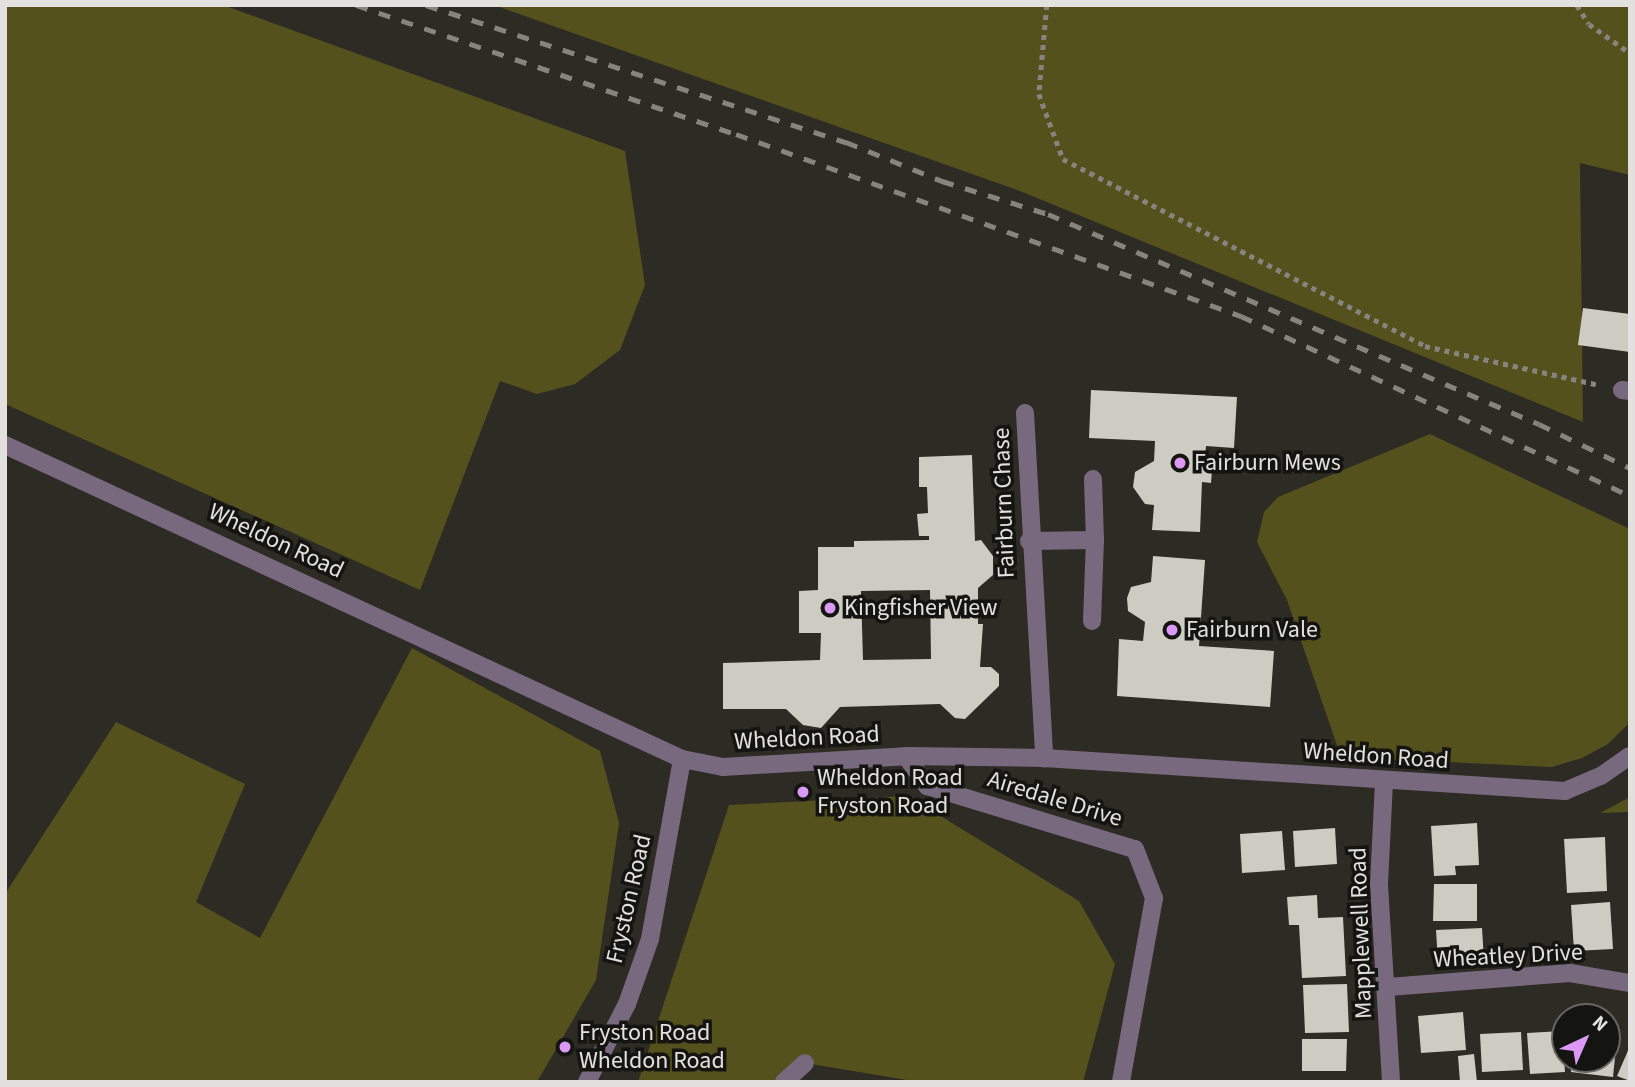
<!DOCTYPE html>
<style>
body{margin:0}
#map{position:relative;width:1635px;height:1087px;overflow:hidden;background:#2c2b24;font-family:"Source Sans 3",sans-serif}
div>[style]{position:absolute}
[style*='--x']{left:calc(var(--x)*1px);top:calc(var(--y)*1px);width:calc(var(--w)*1px);rotate:calc(var(--a)*1deg)}
.green>*{inset:0;background:#55511c}
.building>*{inset:0;background:#ccccc2}
.path>*{height:4.5px;margin-top:-2.25px;transform-origin:0;background:repeating-linear-gradient(90deg,#85847e 0 5px,transparent 0 10px)}
.minor>*{height:18px;margin:-9px;padding:0 9px;transform-origin:9px;border-radius:9px;background:#79697f}
.rail>*{height:5px;margin-top:-2.5px;transform-origin:0;background:repeating-linear-gradient(90deg,#85847e 0 12px,transparent 0 24px)}
.dots>*{width:19px;height:19px;translate:-50% -50%;box-sizing:border-box;border:4px solid #141410;border-radius:50%}
span{translate:-50% -50%;white-space:nowrap;text-align:center;line-height:1.15;-webkit-text-stroke:7px #141410;paint-order:stroke}
.poi-label{font-size:24px;color:#e2e1dd}
.left{translate:0 -50%;text-align:left}
.street-label{font-size:24px;color:#e2e1dd}
.frame{position:absolute;inset:0;border:7px solid #e2e1dd;pointer-events:none}
.north{position:absolute;left:1551px;top:1003px;width:70px;height:70px;box-sizing:border-box;background:#141410;border:2px solid #666662;border-radius:50%;rotate:44deg;font-size:19px;font-weight:700;line-height:28px;text-align:center;color:#e2e1dd}
.north::after{content:'';display:block;margin:auto;width:24px;height:32px;background:#db99f5;clip-path:polygon(50% 0,100% 100%,50% 72%,0 100%)}
</style>
<div id="map">
<div class="green">
<div style="clip-path:polygon(5px 5px,223px 5px,625px 151px,645px 285px,620px 350px,575px 384px,537px 394px,500px 381px,420px 590px,5px 404px)"></div>
<div style="clip-path:polygon(494px 5px,1630px 5px,1630px 175px,1580px 163px,1583px 422px,1020px 191px)"></div>
<div style="clip-path:polygon(1430px 434px,1630px 529px,1630px 722px,1608px 744px,1582px 758px,1552px 767px,1341px 757px,1287px 600px,1257px 542px,1264px 512px,1278px 497px)"></div>
<div style="clip-path:polygon(412px 648px,600px 751px,619px 823px,596px 980px,537px 1082px,5px 1082px,5px 894px,116px 722px,245px 784px,196px 902px,260px 938px)"></div>
<div style="clip-path:polygon(908px 796px,1079px 901px,1115px 964px,1083px 1082px,919px 1082px,805px 1063px,784px 1082px,638px 1082px,729px 805px)"></div>
<div style="clip-path:polygon(1630px 797px,1630px 812px,1600px 813px)"></div>
</div>
<div class="building">
<div style="clip-path:polygon(1583px 308px,1630px 314px,1630px 352px,1578px 345px)"></div>
<div style="clip-path:polygon(1091px 390px,1237px 397px,1234px 448px,1206px 446px,1205px 457px,1213px 457px,1211px 483px,1202px 482px,1200px 532px,1152px 530px,1154px 505px,1145px 504px,1133px 487px,1135px 472px,1154px 461px,1155px 441px,1089px 438px)"></div>
<div style="clip-path:polygon(evenodd,972px 455px,975px 541px,981px 540px,993px 556px,993px 575px,978px 588px,978px 624px,983px 624px,980px 667px,991px 667px,999px 674px,999px 686px,965px 719px,955px 718px,940px 704px,840px 707px,821px 728px,803px 725px,786px 709px,723px 709px,723px 663px,820px 660px,821px 633px,799px 633px,799px 591px,818px 590px,818px 547px,854px 547px,854px 541px,929px 540px,929px 536px,919px 536px,917px 514px,928px 513px,927px 487px,919px 487px,919px 457px,972px 455px,930px 590px,931px 659px,863px 660px,861px 591px,930px 590px)"></div>
<div style="clip-path:polygon(1153px 556px,1205px 560px,1199px 646px,1274px 651px,1270px 707px,1117px 696px,1119px 639px,1143px 641px,1145px 622px,1128px 611px,1127px 598px,1131px 587px,1151px 582px)"></div>
<div style="clip-path:polygon(1477px 823px,1479px 865px,1455px 866px,1456px 875px,1434px 876px,1431px 826px)"></div>
<div style="clip-path:polygon(1335px 828px,1337px 864px,1295px 867px,1293px 831px)"></div>
<div style="clip-path:polygon(1282px 831px,1285px 870px,1242px 873px,1240px 834px)"></div>
<div style="clip-path:polygon(1605px 837px,1607px 891px,1567px 893px,1564px 839px)"></div>
<div style="clip-path:polygon(1434px 884px,1477px 884px,1477px 921px,1433px 921px)"></div>
<div style="clip-path:polygon(1317px 895px,1318px 918px,1343px 917px,1346px 976px,1302px 978px,1299px 925px,1289px 925px,1287px 897px)"></div>
<div style="clip-path:polygon(1610px 902px,1613px 949px,1574px 951px,1571px 905px)"></div>
<div style="clip-path:polygon(1482px 928px,1484px 961px,1438px 963px,1436px 930px)"></div>
<div style="clip-path:polygon(1347px 984px,1349px 1032px,1305px 1033px,1303px 985px)"></div>
<div style="clip-path:polygon(1463px 1012px,1466px 1050px,1421px 1053px,1418px 1016px)"></div>
<div style="clip-path:polygon(1562px 1031px,1565px 1072px,1530px 1074px,1527px 1033px)"></div>
<div style="clip-path:polygon(1521px 1032px,1523px 1070px,1482px 1072px,1480px 1034px)"></div>
<div style="clip-path:polygon(1607px 1036px,1617px 1037px,1613px 1077px,1571px 1072px,1572px 1059px,1607px 1059px)"></div>
<div style="clip-path:polygon(1302px 1039px,1347px 1039px,1346px 1071px,1302px 1071px)"></div>
<div style="clip-path:polygon(1630px 1046px,1630px 1081px,1617px 1076px)"></div>
<div style="clip-path:polygon(1474px 1054px,1477px 1082px,1460px 1082px,1458px 1056px)"></div>
</div>
<div class="path">
<div style="--x:1047;--y:5;--w:89;--a:95.1"></div>
<div style="--x:1039;--y:94;--w:69;--a:69.7"></div>
<div style="--x:1063;--y:159;--w:407;--a:27.3"></div>
<div style="--x:1425;--y:346;--w:179;--a:12.6"></div>
<div style="--x:1577;--y:5;--w:22;--a:58"></div>
<div style="--x:1589;--y:24;--w:50;--a:35.3"></div>
</div>
<div class="minor">
<div style="--x:1622;--y:390;--w:8;--a:7"></div>
<div style="--x:1025;--y:413;--w:346;--a:86.8"></div>
<div style="--x:5;--y:445;--w:746;--a:24.88"></div>
<div style="--x:682;--y:759;--w:42;--a:11"></div>
<div style="--x:723;--y:767;--w:183;--a:-3.4"></div>
<div style="--x:906;--y:756;--w:138;--a:0.8"></div>
<div style="--x:1044;--y:758;--w:522;--a:3.62"></div>
<div style="--x:1565;--y:791;--w:39;--a:-23"></div>
<div style="--x:1601;--y:776;--w:35;--a:-35"></div>
<div style="--x:1029;--y:541;--w:66;--a:-0.9"></div>
<div style="--x:1095;--y:540;--w:61;--a:-91.9"></div>
<div style="--x:1092;--y:621;--w:81;--a:-87.9"></div>
<div style="--x:906;--y:756;--w:37;--a:55"></div>
<div style="--x:927;--y:786;--w:217;--a:16.9"></div>
<div style="--x:1135;--y:849;--w:53;--a:68.8"></div>
<div style="--x:1154;--y:898;--w:187;--a:100.2"></div>
<div style="--x:1384;--y:782;--w:103;--a:92.8"></div>
<div style="--x:1379;--y:885;--w:197;--a:86.5"></div>
<div style="--x:1388;--y:987;--w:183;--a:-4.4"></div>
<div style="--x:1570;--y:973;--w:61;--a:9.5"></div>
<div style="--x:587;--y:1082;--w:88;--a:-62.9"></div>
<div style="--x:627;--y:1004;--w:69;--a:-70.5"></div>
<div style="--x:650;--y:939;--w:183;--a:-79.9"></div>
<div style="--x:784;--y:1082;--w:28;--a:-42"></div>
</div>
<div class="rail">
<div style="--x:356;--y:5;--w:401;--a:18.8"></div>
<div style="--x:736;--y:134;--w:537;--a:19.82"></div>
<div style="--x:1241;--y:316;--w:429;--a:24.8"></div>
<div style="--x:426;--y:5;--w:442;--a:18.1"></div>
<div style="--x:846;--y:142;--w:104;--a:22.1"></div>
<div style="--x:942;--y:181;--w:111;--a:17.3"></div>
<div style="--x:1048;--y:214;--w:534;--a:23.16"></div>
<div style="--x:1539;--y:424;--w:101;--a:25.8"></div>
</div>
<div class="dots">
<div style="left:1180px;top:463px;background:#db99f5"></div>
<div style="left:830px;top:608px;background:#db99f5"></div>
<div style="left:1172px;top:630px;background:#db99f5"></div>
<div style="left:803px;top:792px;background:#db99f5"></div>
<div style="left:565px;top:1047px;background:#db99f5"></div>
</div>
<div class="poi-label">
<span class="left" style="left:1194px;top:463px">Fairburn Mews</span>
<span class="left" style="left:844px;top:608px">Kingfisher View</span>
<span class="left" style="left:1186px;top:630px">Fairburn Vale</span>
<span class="left" style="left:817px;top:792px">Wheldon Road<br>Fryston Road</span>
<span class="left" style="left:579px;top:1047px">Fryston Road<br>Wheldon Road</span>
</div>
<div class="street-label">
<span style="left:1004px;top:503px;rotate:-92deg">Fairburn Chase</span>
<span style="left:276px;top:541px;rotate:25deg">Wheldon Road</span>
<span style="left:807px;top:738px;rotate:-3deg">Wheldon Road</span>
<span style="left:1376px;top:756px;rotate:4deg">Wheldon Road</span>
<span style="left:1055px;top:799px;rotate:17deg">Airedale Drive</span>
<span style="left:629px;top:899px;rotate:-77deg">Fryston Road</span>
<span style="left:1361px;top:933px;rotate:-92deg">Mapplewell Road</span>
<span style="left:1508px;top:956px;rotate:-3deg">Wheatley Drive</span>
</div>
<div class="frame"></div>
<div class="north">N</div>
</div>
